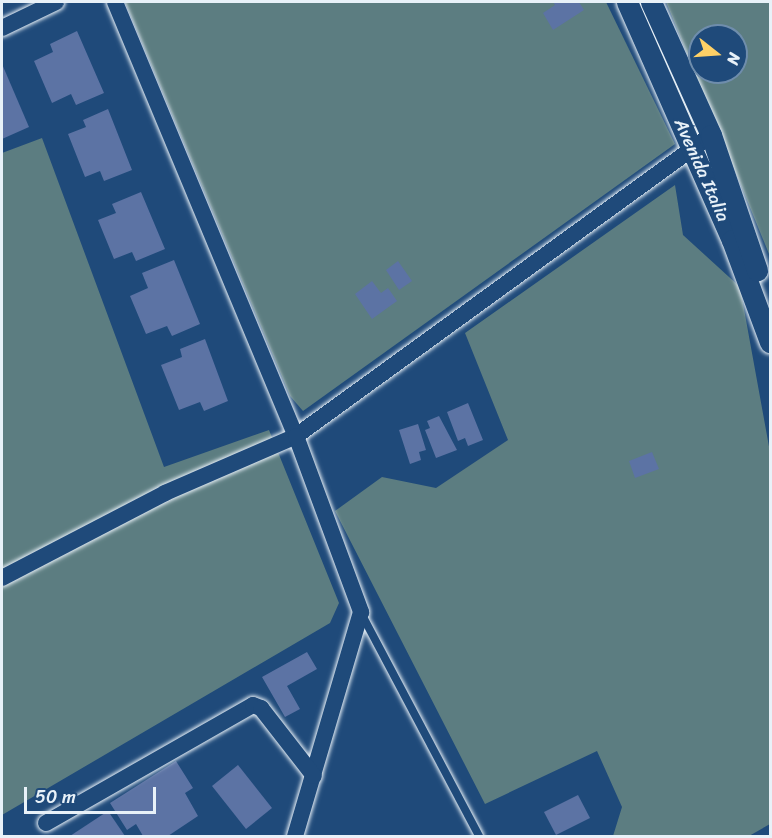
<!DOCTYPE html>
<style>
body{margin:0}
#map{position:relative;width:772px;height:838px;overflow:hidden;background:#1f4a7a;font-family:Sriracha,sans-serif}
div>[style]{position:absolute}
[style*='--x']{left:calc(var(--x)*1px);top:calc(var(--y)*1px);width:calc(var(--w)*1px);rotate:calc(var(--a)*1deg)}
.green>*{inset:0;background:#5c7d81}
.building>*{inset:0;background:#5c73a4}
.roads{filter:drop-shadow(0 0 2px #e8f1f8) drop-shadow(0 0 2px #e8f1f8)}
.service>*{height:8px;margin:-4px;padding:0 4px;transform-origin:4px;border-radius:4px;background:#1f4a7a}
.minor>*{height:16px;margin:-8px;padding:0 8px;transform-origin:8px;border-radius:8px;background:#1f4a7a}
.tertiary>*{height:21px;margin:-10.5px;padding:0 10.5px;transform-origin:10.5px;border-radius:10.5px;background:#1f4a7a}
span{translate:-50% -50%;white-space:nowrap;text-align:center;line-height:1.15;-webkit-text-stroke:5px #1f4a7a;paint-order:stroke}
.street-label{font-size:18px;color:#e8f1f8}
.frame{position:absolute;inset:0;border:3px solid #e8f1f8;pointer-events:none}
.north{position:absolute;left:688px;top:24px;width:60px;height:60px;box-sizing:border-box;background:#1f4a7a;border:2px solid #6f8dac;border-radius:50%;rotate:107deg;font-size:16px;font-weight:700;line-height:24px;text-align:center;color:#e8f1f8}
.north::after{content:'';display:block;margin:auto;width:21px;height:27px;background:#ffd166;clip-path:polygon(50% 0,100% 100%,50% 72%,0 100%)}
.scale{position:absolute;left:24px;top:787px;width:132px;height:27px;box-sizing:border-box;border:3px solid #e8f1f8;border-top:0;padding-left:8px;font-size:18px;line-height:21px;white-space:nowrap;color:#e8f1f8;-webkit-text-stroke:4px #1f4a7a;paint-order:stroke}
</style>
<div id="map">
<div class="green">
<div style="clip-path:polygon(125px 2px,606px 2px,675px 144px,303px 411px,290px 396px)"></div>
<div style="clip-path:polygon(evenodd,666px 2px,770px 2px,770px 264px,769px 254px,666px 2px,700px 36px,736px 36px,736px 72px,700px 72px,700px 36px)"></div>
<div style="clip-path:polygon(42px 138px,164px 467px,269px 430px,339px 603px,330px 623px,2px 815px,2px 153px)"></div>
<div style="clip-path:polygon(675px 185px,683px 235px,740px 287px,770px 452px,770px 824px,749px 836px,613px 836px,622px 807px,597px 751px,485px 804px,335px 511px,382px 477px,436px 488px,508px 440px,465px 333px)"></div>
</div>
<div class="building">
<div style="clip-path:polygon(553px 2px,579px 2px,584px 10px,553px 30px,543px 13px,555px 5px)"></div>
<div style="clip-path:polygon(77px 31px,104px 93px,76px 105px,71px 94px,52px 103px,34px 61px,53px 52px,50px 44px)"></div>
<div style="clip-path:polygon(2px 64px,29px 127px,2px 139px)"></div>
<div style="clip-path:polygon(108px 109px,132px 170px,104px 181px,100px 171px,85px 177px,68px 134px,86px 127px,83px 120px)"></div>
<div style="clip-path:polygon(141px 192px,165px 249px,136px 261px,132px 252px,114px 259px,98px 220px,116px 213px,112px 204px)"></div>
<div style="clip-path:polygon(174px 260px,200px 324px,172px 336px,167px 326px,146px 334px,130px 296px,148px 288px,142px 273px)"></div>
<div style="clip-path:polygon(398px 261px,412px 281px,399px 290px,386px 270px)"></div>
<div style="clip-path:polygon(372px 281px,381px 293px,388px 288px,397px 301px,372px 319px,355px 294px)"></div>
<div style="clip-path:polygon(205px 339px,228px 401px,204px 411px,200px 402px,179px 410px,161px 365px,182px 357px,180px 349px)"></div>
<div style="clip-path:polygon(468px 403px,483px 440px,468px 446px,465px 438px,458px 441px,447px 412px)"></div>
<div style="clip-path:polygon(439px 416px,457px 450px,436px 458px,425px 430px,430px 428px,427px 421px)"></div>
<div style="clip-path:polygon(418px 424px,426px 450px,419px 452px,421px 460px,410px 464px,399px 430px)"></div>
<div style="clip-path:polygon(652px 452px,659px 469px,635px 478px,629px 461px)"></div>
<div style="clip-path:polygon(307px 652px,317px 669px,287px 686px,300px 709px,285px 717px,262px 677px)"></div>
<div style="clip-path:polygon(176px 761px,193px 788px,185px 793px,198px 816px,168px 836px,143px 836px,136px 824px,127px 830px,110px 803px)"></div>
<div style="clip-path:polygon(238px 765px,272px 808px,246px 829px,212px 786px)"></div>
<div style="clip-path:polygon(578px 795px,590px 818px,556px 835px,544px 812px)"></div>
<div style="clip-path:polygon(108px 811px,125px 836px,70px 836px)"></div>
</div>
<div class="roads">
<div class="service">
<div style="--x:362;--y:615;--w:250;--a:62.1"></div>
</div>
<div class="minor">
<div style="--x:115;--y:2;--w:470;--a:67.4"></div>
<div style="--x:296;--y:436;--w:513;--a:-35.95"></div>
<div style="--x:2;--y:28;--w:60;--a:-25.7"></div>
<div style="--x:2;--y:578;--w:184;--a:-27.5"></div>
<div style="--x:165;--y:493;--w:143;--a:-23.5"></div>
<div style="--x:296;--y:436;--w:188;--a:69.7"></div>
<div style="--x:361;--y:612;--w:234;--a:106.4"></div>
<div style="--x:46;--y:823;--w:238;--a:-29.7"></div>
<div style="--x:253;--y:705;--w:9;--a:21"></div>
<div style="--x:261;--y:708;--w:86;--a:52.1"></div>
</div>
<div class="tertiary">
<div style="--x:627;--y:2;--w:260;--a:66.2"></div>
<div style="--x:732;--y:240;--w:109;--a:69.6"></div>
<div style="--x:651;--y:2;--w:146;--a:65.7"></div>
<div style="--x:711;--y:135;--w:143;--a:71.2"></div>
</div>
</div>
<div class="street-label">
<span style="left:702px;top:170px;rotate:66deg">Avenida Italia</span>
</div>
<div class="frame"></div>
<div class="north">N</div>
<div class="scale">50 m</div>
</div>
